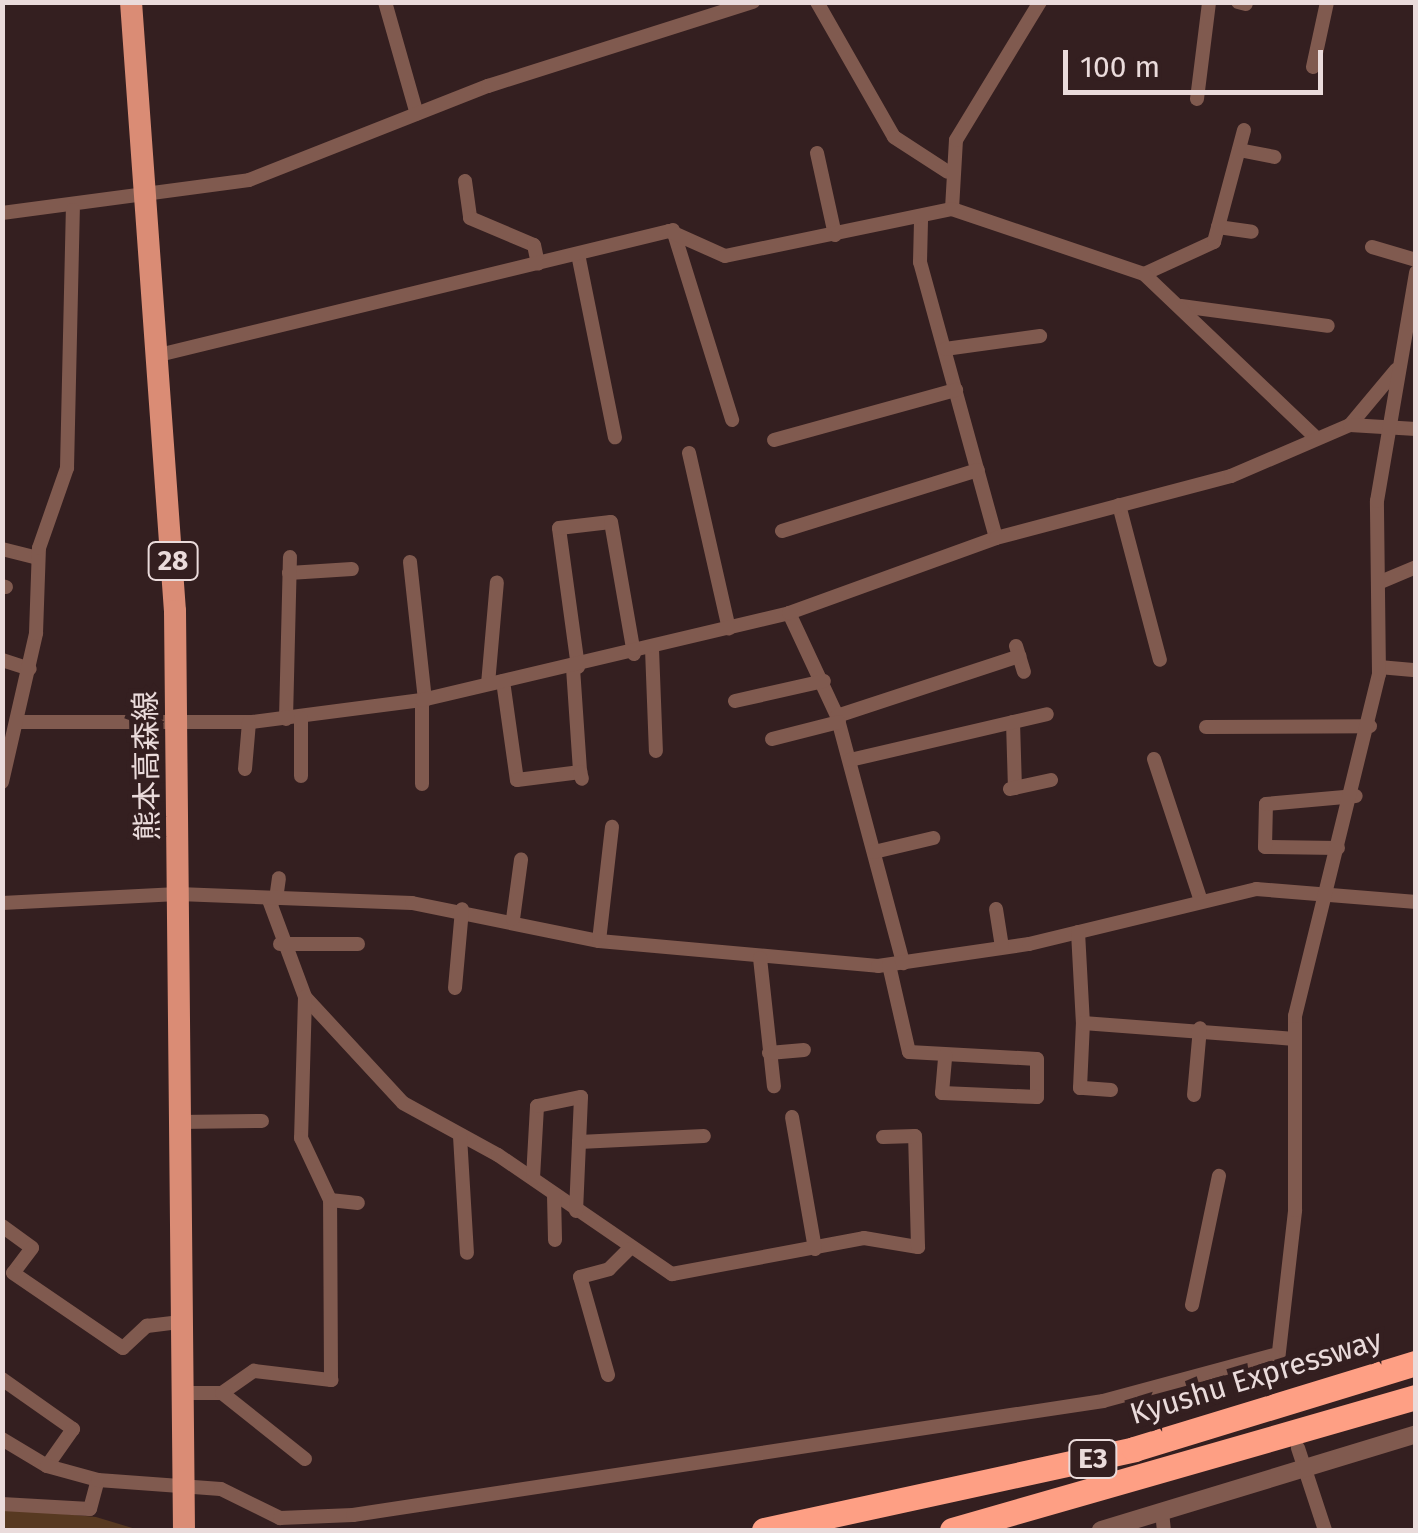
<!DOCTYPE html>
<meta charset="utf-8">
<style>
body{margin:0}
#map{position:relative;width:1418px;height:1533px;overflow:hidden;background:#341f20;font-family:"Fira Sans","Noto Sans JP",sans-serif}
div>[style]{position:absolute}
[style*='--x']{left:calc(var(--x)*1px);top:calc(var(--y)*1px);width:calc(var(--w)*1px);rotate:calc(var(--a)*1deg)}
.green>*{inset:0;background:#573921}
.minor>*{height:14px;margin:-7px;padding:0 7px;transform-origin:7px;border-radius:7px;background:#805a4f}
.tertiary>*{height:18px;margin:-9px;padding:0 9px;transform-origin:9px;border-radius:9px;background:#805a4f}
.primary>*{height:22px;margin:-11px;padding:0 11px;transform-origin:11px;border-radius:11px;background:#da8c75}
.motorway>*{height:25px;margin:-12.5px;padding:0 12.5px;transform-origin:12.5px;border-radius:12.5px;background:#fe9f84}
span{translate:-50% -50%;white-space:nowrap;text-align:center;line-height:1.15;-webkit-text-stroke:10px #341f20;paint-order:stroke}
.shield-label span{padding:2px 8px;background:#341f20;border:2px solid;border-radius:8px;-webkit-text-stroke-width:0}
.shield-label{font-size:28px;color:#eadbdb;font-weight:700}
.street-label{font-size:30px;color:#eadbdb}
.frame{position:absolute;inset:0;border:5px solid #eadbdb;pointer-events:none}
.scale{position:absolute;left:1063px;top:50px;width:260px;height:45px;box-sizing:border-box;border:5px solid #eadbdb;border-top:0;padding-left:12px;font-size:30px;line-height:35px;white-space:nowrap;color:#eadbdb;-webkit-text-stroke:8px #341f20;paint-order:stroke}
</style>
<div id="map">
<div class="green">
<div style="clip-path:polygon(2px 1508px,96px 1517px,139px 1530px,3px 1530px)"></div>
</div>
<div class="minor">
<div style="--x:385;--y:2;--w:116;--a:74.1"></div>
<div style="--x:817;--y:2;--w:155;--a:60.3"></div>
<div style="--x:894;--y:137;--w:64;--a:32.9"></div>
<div style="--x:1238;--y:2;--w:8;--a:14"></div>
<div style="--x:1313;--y:67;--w:66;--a:-77.8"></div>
<div style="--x:1197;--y:99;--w:98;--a:-82.9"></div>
<div style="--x:1239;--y:150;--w:36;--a:11"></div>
<div style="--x:817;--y:153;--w:84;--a:77.6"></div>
<div style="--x:465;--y:181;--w:37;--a:82"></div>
<div style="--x:470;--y:218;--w:69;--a:22.9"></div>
<div style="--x:534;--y:245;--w:19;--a:78"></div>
<div style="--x:952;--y:209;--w:69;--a:-86.7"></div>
<div style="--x:956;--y:140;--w:162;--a:-58.7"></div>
<div style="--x:2;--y:213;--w:249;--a:-7.6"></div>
<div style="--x:249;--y:180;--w:257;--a:-21.5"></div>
<div style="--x:488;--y:86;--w:278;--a:-17.6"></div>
<div style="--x:921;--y:221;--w:41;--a:91.4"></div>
<div style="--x:920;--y:262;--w:286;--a:74.6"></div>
<div style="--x:1218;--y:227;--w:34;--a:8"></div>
<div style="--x:673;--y:230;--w:199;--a:72.7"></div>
<div style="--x:1372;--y:247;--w:46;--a:16.5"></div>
<div style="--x:578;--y:254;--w:187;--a:78.6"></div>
<div style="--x:1144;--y:274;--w:77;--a:-24.6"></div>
<div style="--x:1214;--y:242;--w:116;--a:-75"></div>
<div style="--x:1181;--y:306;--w:148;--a:7.7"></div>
<div style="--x:945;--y:349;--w:96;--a:-7.8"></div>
<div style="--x:163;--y:354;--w:521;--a:-13.66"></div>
<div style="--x:669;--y:231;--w:61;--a:24.1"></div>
<div style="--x:725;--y:256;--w:232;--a:-11.7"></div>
<div style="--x:952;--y:209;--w:203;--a:18.7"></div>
<div style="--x:1144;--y:274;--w:238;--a:43.6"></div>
<div style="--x:1350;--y:425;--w:72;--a:-50.1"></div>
<div style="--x:774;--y:440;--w:189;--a:-15.4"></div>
<div style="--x:689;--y:453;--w:180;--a:77.2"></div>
<div style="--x:1119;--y:505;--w:160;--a:75.2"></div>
<div style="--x:782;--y:531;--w:205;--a:-17.3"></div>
<div style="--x:2;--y:549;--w:37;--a:14"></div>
<div style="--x:410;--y:562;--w:139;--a:83.8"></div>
<div style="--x:289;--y:573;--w:63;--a:-3.6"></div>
<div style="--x:1378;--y:583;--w:41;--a:-22.8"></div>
<div style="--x:2;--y:586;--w:4;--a:14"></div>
<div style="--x:789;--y:613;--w:114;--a:65"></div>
<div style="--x:837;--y:716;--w:256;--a:75"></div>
<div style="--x:1016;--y:646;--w:27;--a:73"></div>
<div style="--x:652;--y:649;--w:102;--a:87.8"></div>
<div style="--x:2;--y:660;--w:29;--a:18"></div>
<div style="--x:578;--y:667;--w:140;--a:-97.8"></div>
<div style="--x:559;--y:528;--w:52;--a:-6.6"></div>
<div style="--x:611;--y:522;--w:134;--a:80.1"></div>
<div style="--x:1379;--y:667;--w:37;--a:5"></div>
<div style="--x:573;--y:668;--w:104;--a:86.1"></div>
<div style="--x:503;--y:681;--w:100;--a:82"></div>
<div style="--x:517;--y:780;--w:64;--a:-7.2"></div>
<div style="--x:580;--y:772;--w:7;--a:74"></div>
<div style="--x:488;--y:684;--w:102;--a:-85"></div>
<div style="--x:422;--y:700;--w:84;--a:90"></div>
<div style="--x:735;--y:701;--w:91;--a:-12.7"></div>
<div style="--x:837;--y:716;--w:192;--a:-18.2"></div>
<div style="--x:286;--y:719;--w:162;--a:-88.6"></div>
<div style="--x:18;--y:722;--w:234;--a:0"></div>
<div style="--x:252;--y:722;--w:171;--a:-7.4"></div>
<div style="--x:422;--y:700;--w:377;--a:-13.3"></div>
<div style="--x:789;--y:613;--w:220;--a:-19.9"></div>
<div style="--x:996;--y:538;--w:243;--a:-14.8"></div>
<div style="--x:1231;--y:476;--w:129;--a:-23.2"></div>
<div style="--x:1350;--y:425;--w:66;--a:3.5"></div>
<div style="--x:1013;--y:722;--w:66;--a:88.3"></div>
<div style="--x:1206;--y:727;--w:164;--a:-0.3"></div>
<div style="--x:772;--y:739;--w:69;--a:-14.2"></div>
<div style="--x:1154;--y:759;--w:146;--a:71.7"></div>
<div style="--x:850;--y:760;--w:202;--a:-13.1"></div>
<div style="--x:245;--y:769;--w:47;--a:-85.1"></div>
<div style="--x:301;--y:776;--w:58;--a:-90"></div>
<div style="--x:2;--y:782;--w:153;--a:-77.1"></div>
<div style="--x:36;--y:633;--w:85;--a:-88"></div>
<div style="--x:39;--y:548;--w:85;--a:-70.7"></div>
<div style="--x:67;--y:468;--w:258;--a:-88.7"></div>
<div style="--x:1010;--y:789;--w:42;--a:-12.4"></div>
<div style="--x:1338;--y:848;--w:73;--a:-179.2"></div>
<div style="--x:1265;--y:847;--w:43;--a:-88.7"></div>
<div style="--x:1266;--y:804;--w:90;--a:-5.1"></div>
<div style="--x:874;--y:852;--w:61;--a:-13.3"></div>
<div style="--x:276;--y:899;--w:21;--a:-82"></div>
<div style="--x:269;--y:900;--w:103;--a:69.6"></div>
<div style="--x:305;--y:997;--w:144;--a:47.2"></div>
<div style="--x:403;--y:1103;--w:108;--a:28.7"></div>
<div style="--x:498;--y:1155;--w:211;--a:34.4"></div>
<div style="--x:672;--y:1274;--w:195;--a:-10.6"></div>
<div style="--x:864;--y:1238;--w:55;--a:9.5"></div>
<div style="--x:918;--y:1247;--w:111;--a:-91.5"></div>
<div style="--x:915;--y:1136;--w:32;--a:178"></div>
<div style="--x:2;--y:903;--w:176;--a:-2.9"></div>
<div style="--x:178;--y:894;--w:234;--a:2.2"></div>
<div style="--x:412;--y:903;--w:191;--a:11.5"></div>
<div style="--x:599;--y:941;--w:280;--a:5.1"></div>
<div style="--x:878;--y:966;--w:153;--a:-8.3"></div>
<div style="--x:1029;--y:944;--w:234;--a:-13.6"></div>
<div style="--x:1256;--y:889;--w:161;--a:4.6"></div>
<div style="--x:996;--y:909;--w:38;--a:81"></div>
<div style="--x:513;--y:919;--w:60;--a:-82.3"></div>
<div style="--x:1078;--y:932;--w:91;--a:86.9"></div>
<div style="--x:599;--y:941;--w:115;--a:-83.5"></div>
<div style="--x:280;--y:944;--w:78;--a:0"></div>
<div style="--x:760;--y:958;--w:129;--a:83.8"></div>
<div style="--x:889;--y:965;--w:89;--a:77.1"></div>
<div style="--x:909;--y:1052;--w:128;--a:3.1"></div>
<div style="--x:1037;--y:1059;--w:38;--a:90"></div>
<div style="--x:1037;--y:1097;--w:95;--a:-177.6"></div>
<div style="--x:942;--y:1093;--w:38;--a:-85"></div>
<div style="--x:455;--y:988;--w:79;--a:-84.9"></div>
<div style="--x:305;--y:997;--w:141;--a:91.6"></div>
<div style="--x:301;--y:1138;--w:68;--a:64.9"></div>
<div style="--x:769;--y:1053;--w:35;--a:-5"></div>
<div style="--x:1111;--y:1090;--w:31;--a:-176"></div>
<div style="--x:1080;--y:1088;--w:65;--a:-87.4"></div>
<div style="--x:1083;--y:1023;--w:212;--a:4.3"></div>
<div style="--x:1194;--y:1095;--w:67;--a:-84.9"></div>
<div style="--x:792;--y:1117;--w:134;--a:80.1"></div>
<div style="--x:179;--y:1122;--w:83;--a:-0.7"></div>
<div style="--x:460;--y:1136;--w:117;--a:86.6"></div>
<div style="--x:579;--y:1142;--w:125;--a:-2.7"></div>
<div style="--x:533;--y:1178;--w:72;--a:-86.8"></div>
<div style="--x:537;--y:1106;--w:45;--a:-11.6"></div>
<div style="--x:581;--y:1097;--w:114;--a:92.5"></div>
<div style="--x:554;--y:1195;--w:45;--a:88.7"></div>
<div style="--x:2;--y:1226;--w:37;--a:36"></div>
<div style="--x:32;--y:1248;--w:31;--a:127"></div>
<div style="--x:13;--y:1273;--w:133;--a:34.3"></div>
<div style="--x:123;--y:1348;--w:33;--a:-43"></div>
<div style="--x:147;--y:1326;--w:34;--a:-7"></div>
<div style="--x:1192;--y:1305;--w:132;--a:-78.2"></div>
<div style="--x:608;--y:1375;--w:102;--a:-105.9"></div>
<div style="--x:580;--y:1277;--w:30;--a:-15"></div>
<div style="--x:609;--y:1269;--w:28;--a:-45"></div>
<div style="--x:1276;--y:1378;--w:169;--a:-83.5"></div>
<div style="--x:1295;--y:1210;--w:194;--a:-90"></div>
<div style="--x:1295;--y:1016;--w:352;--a:-76.2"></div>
<div style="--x:1379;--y:674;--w:173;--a:-90.7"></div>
<div style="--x:1377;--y:501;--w:232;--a:-80.3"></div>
<div style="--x:2;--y:1379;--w:87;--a:35.2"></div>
<div style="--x:73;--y:1429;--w:45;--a:125.1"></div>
<div style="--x:182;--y:1393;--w:40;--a:0"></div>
<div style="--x:222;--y:1393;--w:39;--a:-35"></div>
<div style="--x:254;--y:1371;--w:78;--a:6.7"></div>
<div style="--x:331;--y:1380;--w:180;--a:-90.3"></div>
<div style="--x:330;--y:1200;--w:28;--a:6"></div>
<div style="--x:222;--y:1393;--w:106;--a:38.5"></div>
<div style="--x:2;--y:1439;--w:52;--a:31"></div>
<div style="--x:47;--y:1466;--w:53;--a:15.4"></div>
<div style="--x:1298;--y:1448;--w:86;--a:71.8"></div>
<div style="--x:2;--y:1504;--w:88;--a:3.3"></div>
<div style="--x:90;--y:1509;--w:30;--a:-75"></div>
<div style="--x:98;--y:1480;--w:123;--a:4.2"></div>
<div style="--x:221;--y:1489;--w:66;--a:26.2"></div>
<div style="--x:280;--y:1518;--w:73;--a:-2.4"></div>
<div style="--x:353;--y:1515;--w:759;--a:-8.64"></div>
<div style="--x:1103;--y:1401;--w:176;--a:-15.1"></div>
<div style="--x:1162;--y:1512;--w:18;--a:84"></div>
</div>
<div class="tertiary">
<div style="--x:1101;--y:1530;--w:329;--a:-16.9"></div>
</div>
<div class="primary">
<div style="--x:131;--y:2;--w:611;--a:85.87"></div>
<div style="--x:175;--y:611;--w:919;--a:89.44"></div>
</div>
<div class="motorway">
<div style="--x:764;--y:1530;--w:379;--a:-12.3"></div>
<div style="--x:1134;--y:1449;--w:295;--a:-17"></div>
<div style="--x:952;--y:1530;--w:483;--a:-16"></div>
</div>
<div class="shield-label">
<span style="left:173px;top:561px">28</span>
<span style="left:1093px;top:1459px">E3</span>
</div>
<div class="street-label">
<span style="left:147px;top:766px;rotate:-91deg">熊本高森線</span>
<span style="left:1256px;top:1377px;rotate:-17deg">Kyushu Expressway</span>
</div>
<div class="frame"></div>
<div class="scale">100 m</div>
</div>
